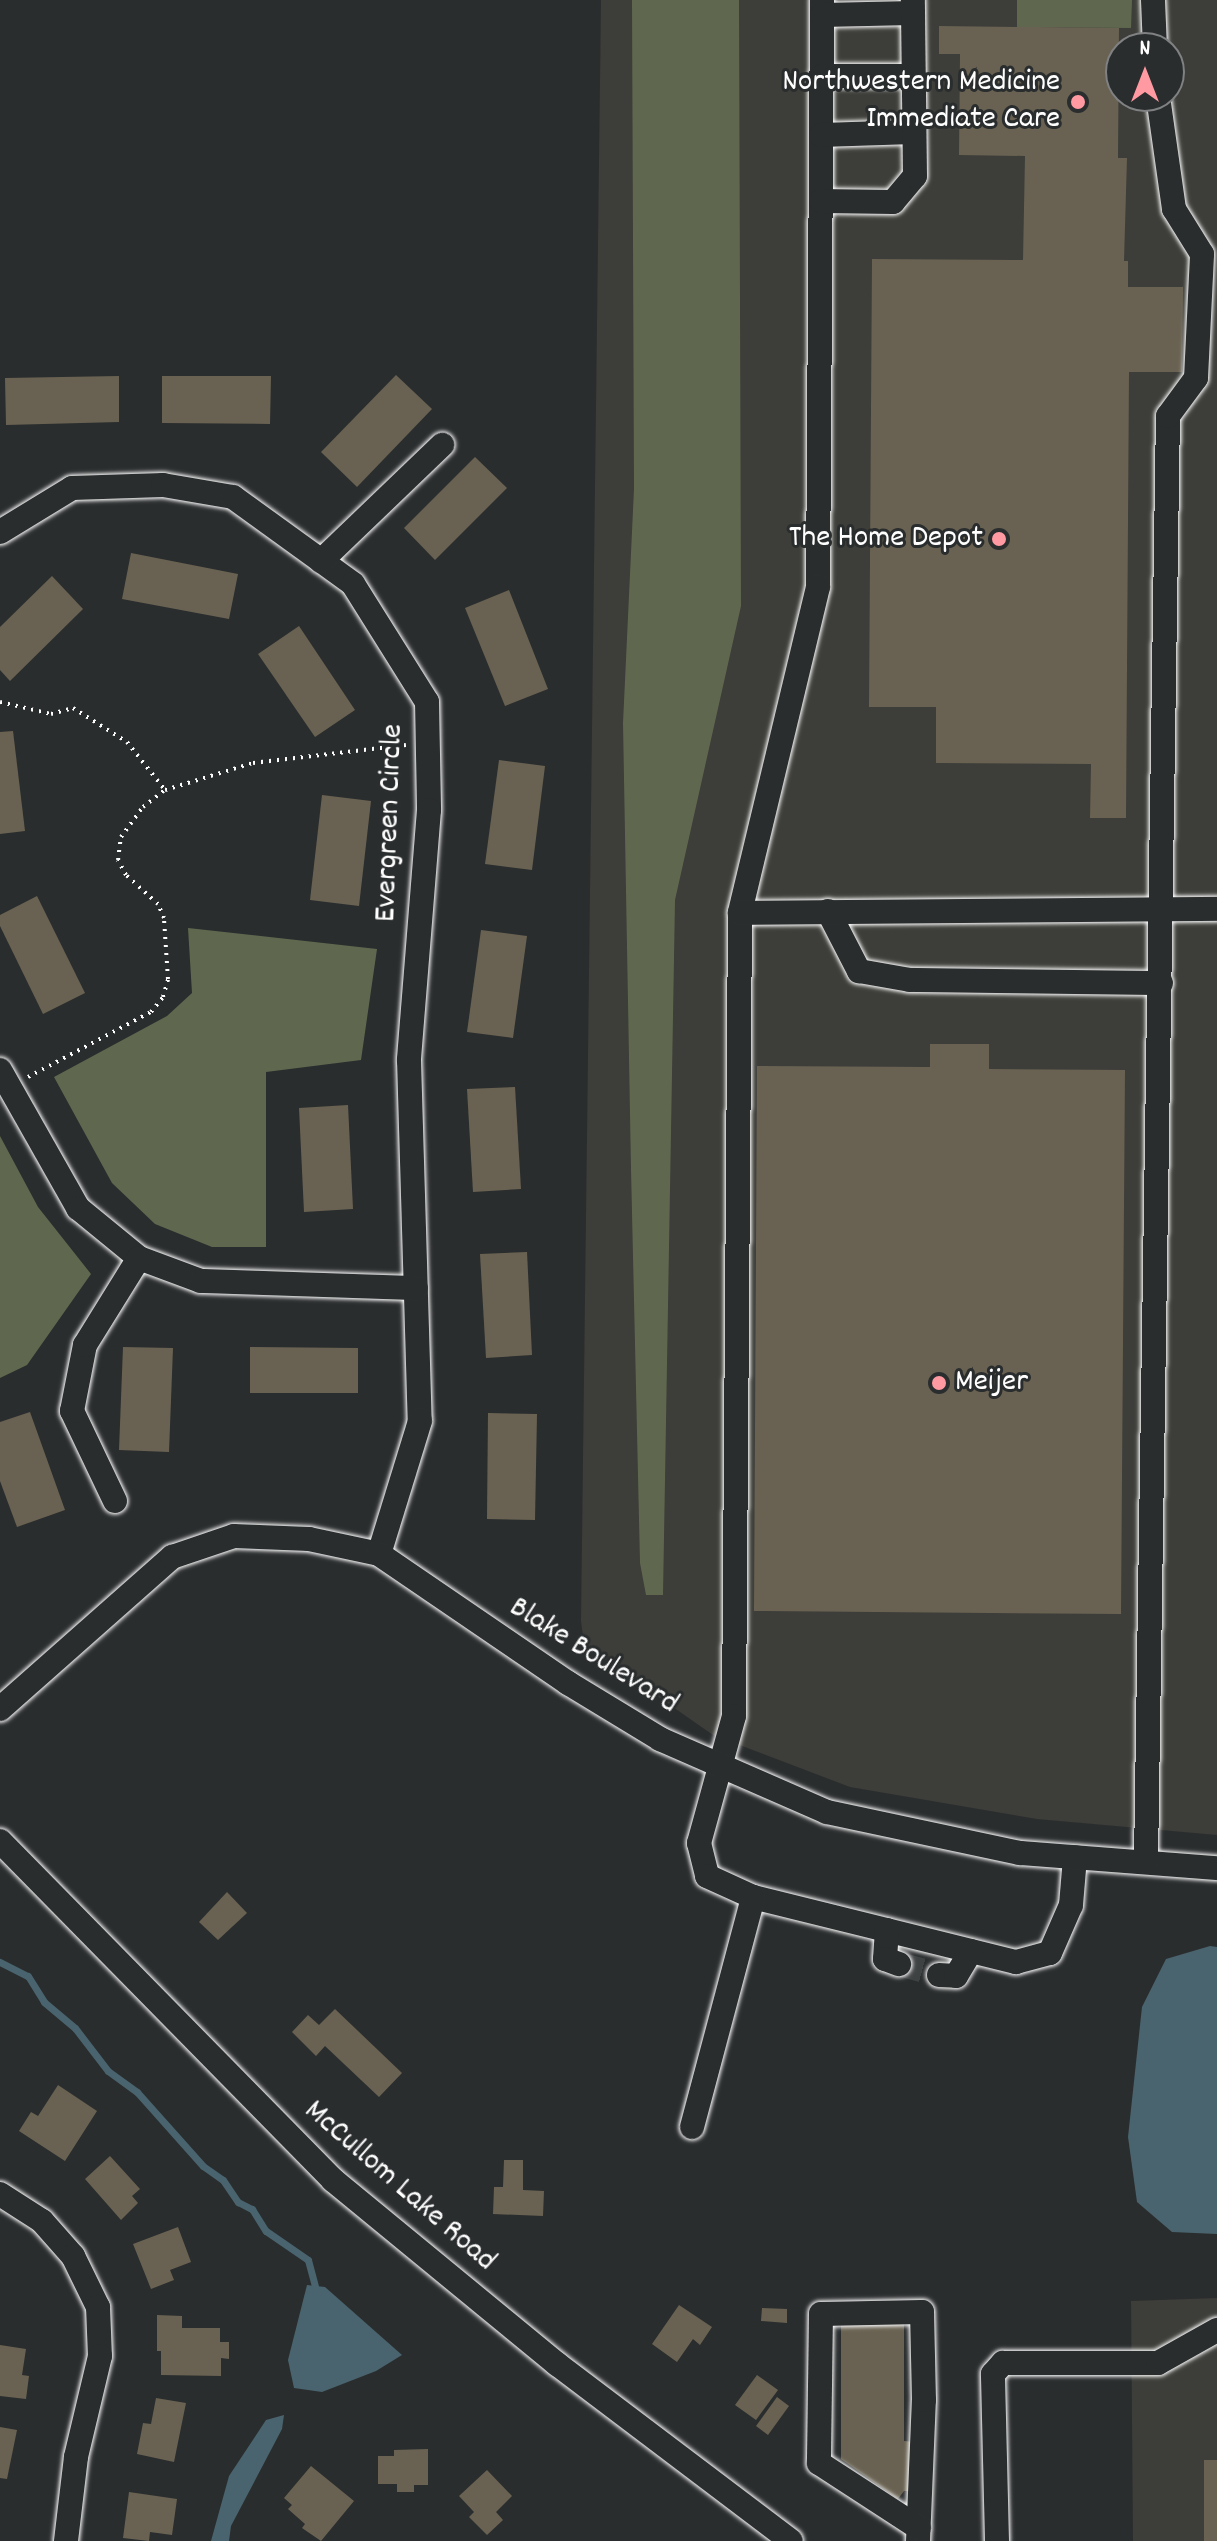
<!DOCTYPE html>
<style>
body{margin:0}
#map{position:relative;width:1217px;height:2541px;overflow:hidden;background:#2a2d2e;font-family:Dekko,sans-serif}
div>[style]{position:absolute}
[style*='--x']{left:calc(var(--x)*1px);top:calc(var(--y)*1px);width:calc(var(--w)*1px);rotate:calc(var(--a)*1deg)}
.built>*{inset:0;background:#3d3d39}
.green>*{inset:0;background:#5f684f}
.water>*{inset:0;background:#49646e}
.stream>*{height:7px;margin:-3.5px;padding:0 3.5px;transform-origin:3.5px;border-radius:3.5px;background:#49646e}
.building>*{inset:0;background:#696252}
.minor-tunnel>*{height:24px;margin-top:-12px;transform-origin:0;background:repeating-linear-gradient(90deg,#3f4243 0 24px,transparent 0 36px)}
.path>*{height:4px;margin-top:-2px;transform-origin:0;background:repeating-linear-gradient(90deg,#fff 0 2px,transparent 0 8px)}
.roads{filter:drop-shadow(0 0 2px #fff) drop-shadow(0 0 2px #fff)}
.minor>*{height:24px;margin:-12px;padding:0 12px;transform-origin:12px;border-radius:12px;background:#2a2d2e}
.dots>*{width:22px;height:22px;translate:-50% -50%;box-sizing:border-box;border:4px solid #2a2d2e;border-radius:50%}
span{translate:-50% -50%;white-space:nowrap;text-align:center;line-height:1.15;-webkit-text-stroke:6px #2a2d2e;paint-order:stroke}
.poi-label{font-size:32px;color:#fff}
.right{translate:-100% -50%;text-align:right}
.left{translate:0 -50%;text-align:left}
.street-label{font-size:32px;color:#fff}
.north{position:absolute;left:1105px;top:32px;width:80px;height:80px;box-sizing:border-box;background:#2a2d2e;border:2px solid #7f8182;border-radius:50%;rotate:0deg;font-size:22px;font-weight:700;line-height:32px;text-align:center;color:#fff}
.north::after{content:'';display:block;margin:auto;width:28px;height:36px;background:#ff9aa2;clip-path:polygon(50% 0,100% 100%,50% 72%,0 100%)}
</style>
<div id="map">
<div class="built">
<div style="clip-path:polygon(evenodd,601px 0,1217px 0,1217px 1835px,1037px 1819px,850px 1787px,713px 1735px,584px 1645px,581px 1621px,601px 0,1121px 48px,1169px 48px,1169px 96px,1121px 96px,1121px 48px)"></div>
<div style="clip-path:polygon(1217px 2298px,1217px 2541px,1133px 2541px,1131px 2301px)"></div>
</div>
<div class="green">
<div style="clip-path:polygon(632px 0,739px 0,741px 606px,675px 900px,663px 1595px,646px 1595px,640px 1563px,631px 1169px,623px 723px,634px 489px)"></div>
<div style="clip-path:polygon(1017px 0,1132px 0,1131px 28px,1017px 27px)"></div>
<div style="clip-path:polygon(188px 928px,377px 949px,361px 1060px,266px 1072px,266px 1247px,212px 1247px,155px 1224px,112px 1183px,54px 1077px,167px 1016px,192px 993px)"></div>
<div style="clip-path:polygon(0 1136px,38px 1207px,91px 1274px,27px 1365px,0 1378px)"></div>
</div>
<div class="water">
<div style="clip-path:polygon(1210px 1946px,1217px 1947px,1217px 2234px,1172px 2232px,1137px 2202px,1128px 2137px,1142px 2007px,1166px 1959px)"></div>
<div style="clip-path:polygon(307px 2285px,325px 2287px,402px 2355px,376px 2371px,322px 2392px,294px 2388px,288px 2360px)"></div>
<div style="clip-path:polygon(284px 2415px,282px 2429px,231px 2526px,229px 2541px,211px 2541px,229px 2476px,266px 2420px)"></div>
</div>
<div class="stream">
<div style="--x:0;--y:1962;--w:31;--a:27"></div>
<div style="--x:28;--y:1976;--w:31;--a:58"></div>
<div style="--x:44;--y:2002;--w:40;--a:40"></div>
<div style="--x:75;--y:2028;--w:54;--a:52.5"></div>
<div style="--x:108;--y:2071;--w:36;--a:36"></div>
<div style="--x:137;--y:2092;--w:99;--a:48.3"></div>
<div style="--x:203;--y:2166;--w:24;--a:35"></div>
<div style="--x:223;--y:2180;--w:27;--a:56"></div>
<div style="--x:238;--y:2202;--w:16;--a:27"></div>
<div style="--x:252;--y:2209;--w:26;--a:58"></div>
<div style="--x:266;--y:2231;--w:51;--a:34.6"></div>
<div style="--x:308;--y:2260;--w:27;--a:75"></div>
</div>
<div class="building">
<div style="clip-path:polygon(939px 26px,1119px 28px,1118px 158px,1127px 158px,1124px 261px,1128px 261px,1128px 287px,1183px 287px,1182px 372px,1129px 372px,1126px 818px,1090px 818px,1091px 764px,936px 763px,936px 707px,869px 707px,872px 259px,1023px 260px,1025px 156px,959px 155px,960px 54px,939px 54px)"></div>
<div style="clip-path:polygon(396px 375px,432px 409px,357px 487px,321px 452px)"></div>
<div style="clip-path:polygon(119px 376px,119px 422px,6px 425px,5px 378px)"></div>
<div style="clip-path:polygon(162px 376px,271px 376px,270px 424px,162px 423px)"></div>
<div style="clip-path:polygon(475px 457px,507px 488px,435px 560px,404px 528px)"></div>
<div style="clip-path:polygon(131px 553px,238px 574px,229px 619px,122px 599px)"></div>
<div style="clip-path:polygon(52px 576px,83px 609px,10px 681px,0 670px,0 627px)"></div>
<div style="clip-path:polygon(509px 590px,548px 689px,505px 706px,465px 608px)"></div>
<div style="clip-path:polygon(299px 626px,355px 710px,315px 737px,258px 654px)"></div>
<div style="clip-path:polygon(13px 731px,25px 831px,0 834px,0 732px)"></div>
<div style="clip-path:polygon(499px 760px,545px 766px,532px 870px,485px 864px)"></div>
<div style="clip-path:polygon(322px 795px,371px 801px,359px 906px,310px 900px)"></div>
<div style="clip-path:polygon(37px 896px,85px 993px,43px 1014px,0 926px,0 915px)"></div>
<div style="clip-path:polygon(481px 930px,527px 936px,513px 1038px,467px 1032px)"></div>
<div style="clip-path:polygon(930px 1044px,989px 1044px,989px 1069px,1125px 1070px,1121px 1614px,754px 1611px,757px 1066px,930px 1067px)"></div>
<div style="clip-path:polygon(515px 1087px,521px 1189px,473px 1192px,467px 1089px)"></div>
<div style="clip-path:polygon(348px 1105px,353px 1209px,304px 1212px,299px 1108px)"></div>
<div style="clip-path:polygon(527px 1252px,532px 1355px,486px 1358px,480px 1254px)"></div>
<div style="clip-path:polygon(123px 1347px,173px 1348px,169px 1452px,119px 1450px)"></div>
<div style="clip-path:polygon(250px 1347px,358px 1348px,358px 1393px,250px 1393px)"></div>
<div style="clip-path:polygon(30px 1412px,65px 1510px,17px 1527px,0 1481px,0 1422px)"></div>
<div style="clip-path:polygon(488px 1413px,537px 1414px,535px 1520px,487px 1519px)"></div>
<div style="clip-path:polygon(227px 1892px,247px 1913px,218px 1940px,199px 1922px)"></div>
<div style="clip-path:polygon(335px 2009px,402px 2073px,379px 2097px,325px 2046px,316px 2056px,292px 2032px,308px 2015px,319px 2025px)"></div>
<div style="clip-path:polygon(58px 2085px,97px 2111px,65px 2161px,19px 2131px,31px 2112px,38px 2116px)"></div>
<div style="clip-path:polygon(110px 2156px,140px 2189px,132px 2196px,138px 2203px,121px 2220px,85px 2179px)"></div>
<div style="clip-path:polygon(504px 2160px,523px 2160px,523px 2190px,544px 2191px,543px 2216px,493px 2214px,494px 2187px,503px 2187px)"></div>
<div style="clip-path:polygon(178px 2227px,191px 2262px,170px 2270px,174px 2280px,151px 2289px,133px 2244px)"></div>
<div style="clip-path:polygon(679px 2305px,712px 2327px,700px 2345px,693px 2339px,677px 2362px,652px 2344px)"></div>
<div style="clip-path:polygon(762px 2308px,787px 2309px,787px 2323px,761px 2321px)"></div>
<div style="clip-path:polygon(157px 2315px,182px 2316px,182px 2328px,220px 2328px,220px 2342px,229px 2342px,229px 2359px,221px 2358px,221px 2376px,161px 2375px,161px 2351px,157px 2351px)"></div>
<div style="clip-path:polygon(904px 2324px,904px 2441px,915px 2442px,914px 2491px,904px 2491px,898px 2499px,841px 2459px,841px 2325px)"></div>
<div style="clip-path:polygon(0 2345px,26px 2349px,22px 2375px,29px 2376px,26px 2399px,0 2396px)"></div>
<div style="clip-path:polygon(757px 2375px,778px 2390px,756px 2420px,735px 2405px)"></div>
<div style="clip-path:polygon(777px 2397px,789px 2406px,768px 2435px,756px 2426px)"></div>
<div style="clip-path:polygon(156px 2398px,186px 2403px,174px 2462px,137px 2454px,143px 2423px,151px 2424px)"></div>
<div style="clip-path:polygon(0 2427px,17px 2430px,7px 2479px,0 2478px)"></div>
<div style="clip-path:polygon(428px 2449px,428px 2485px,414px 2485px,414px 2492px,397px 2492px,397px 2484px,378px 2484px,378px 2456px,394px 2456px,394px 2450px)"></div>
<div style="clip-path:polygon(1204px 2460px,1217px 2460px,1217px 2541px,1204px 2541px)"></div>
<div style="clip-path:polygon(311px 2466px,354px 2501px,321px 2541px,302px 2528px,305px 2524px,288px 2509px,292px 2505px,284px 2498px)"></div>
<div style="clip-path:polygon(487px 2470px,512px 2496px,496px 2512px,503px 2520px,487px 2535px,469px 2517px,474px 2512px,459px 2496px)"></div>
<div style="clip-path:polygon(129px 2492px,177px 2499px,172px 2535px,150px 2532px,149px 2541px,123px 2538px)"></div>
</div>
<div class="minor-tunnel">
<div style="--x:899;--y:1964;--w:41;--a:15.4"></div>
</div>
<div class="path">
<div style="--x:0;--y:702;--w:52;--a:13.2"></div>
<div style="--x:51;--y:714;--w:23;--a:-15"></div>
<div style="--x:73;--y:708;--w:64;--a:32.2"></div>
<div style="--x:127;--y:742;--w:61;--a:51.6"></div>
<div style="--x:165;--y:790;--w:92;--a:-17.1"></div>
<div style="--x:253;--y:763;--w:154;--a:-6.7"></div>
<div style="--x:28;--y:1077;--w:139;--a:-27.9"></div>
<div style="--x:151;--y:1012;--w:19;--a:-51"></div>
<div style="--x:163;--y:997;--w:19;--a:-74"></div>
<div style="--x:168;--y:979;--w:61;--a:-93.8"></div>
<div style="--x:164;--y:918;--w:15;--a:-113"></div>
<div style="--x:158;--y:904;--w:43;--a:-137.8"></div>
<div style="--x:126;--y:875;--w:17;--a:-118"></div>
<div style="--x:118;--y:860;--w:23;--a:-83"></div>
<div style="--x:121;--y:837;--w:37;--a:-54"></div>
<div style="--x:143;--y:807;--w:28;--a:-38"></div>
</div>
<div class="roads">
<div class="minor">
<div style="--x:822;--y:0;--w:587;--a:90.39"></div>
<div style="--x:818;--y:587;--w:335;--a:103.5"></div>
<div style="--x:740;--y:913;--w:803;--a:90.43"></div>
<div style="--x:734;--y:1716;--w:132;--a:105.4"></div>
<div style="--x:699;--y:1843;--w:34;--a:76"></div>
<div style="--x:707;--y:1876;--w:51;--a:24.5"></div>
<div style="--x:753;--y:1897;--w:271;--a:13.9"></div>
<div style="--x:1016;--y:1962;--w:35;--a:-15"></div>
<div style="--x:1050;--y:1953;--w:52;--a:-66.4"></div>
<div style="--x:1071;--y:1905;--w:48;--a:-85.2"></div>
<div style="--x:1153;--y:0;--w:48;--a:87.6"></div>
<div style="--x:822;--y:15;--w:91;--a:-1.3"></div>
<div style="--x:822;--y:76;--w:92;--a:0"></div>
<div style="--x:821;--y:135;--w:93;--a:-1.8"></div>
<div style="--x:821;--y:201;--w:72;--a:0.8"></div>
<div style="--x:893;--y:202;--w:34;--a:-50"></div>
<div style="--x:915;--y:176;--w:176;--a:-90.7"></div>
<div style="--x:0;--y:532;--w:84;--a:-31.4"></div>
<div style="--x:72;--y:488;--w:91;--a:-1.9"></div>
<div style="--x:163;--y:485;--w:71;--a:9.7"></div>
<div style="--x:233;--y:497;--w:148;--a:35.9"></div>
<div style="--x:353;--y:584;--w:139;--a:57.9"></div>
<div style="--x:427;--y:702;--w:108;--a:88.9"></div>
<div style="--x:429;--y:810;--w:251;--a:94.6"></div>
<div style="--x:409;--y:1060;--w:361;--a:88.3"></div>
<div style="--x:420;--y:1421;--w:139;--a:107.1"></div>
<div style="--x:321;--y:561;--w:168;--a:-43.8"></div>
<div style="--x:828;--y:911;--w:68;--a:62.7"></div>
<div style="--x:859;--y:971;--w:52;--a:10"></div>
<div style="--x:910;--y:980;--w:251;--a:0.7"></div>
<div style="--x:740;--y:913;--w:477;--a:-0.5"></div>
<div style="--x:0;--y:1070;--w:159;--a:60.5"></div>
<div style="--x:78;--y:1208;--w:79;--a:39.3"></div>
<div style="--x:139;--y:1258;--w:66;--a:20.4"></div>
<div style="--x:201;--y:1281;--w:215;--a:1.9"></div>
<div style="--x:115;--y:1501;--w:100;--a:-115.5"></div>
<div style="--x:72;--y:1411;--w:67;--a:-78.9"></div>
<div style="--x:85;--y:1345;--w:102;--a:-58.2"></div>
<div style="--x:0;--y:1709;--w:230;--a:-41.5"></div>
<div style="--x:172;--y:1557;--w:65;--a:-18.7"></div>
<div style="--x:234;--y:1536;--w:75;--a:2.3"></div>
<div style="--x:309;--y:1539;--w:72;--a:12.1"></div>
<div style="--x:379;--y:1554;--w:229;--a:34.3"></div>
<div style="--x:568;--y:1683;--w:108;--a:31.3"></div>
<div style="--x:660;--y:1739;--w:182;--a:23.6"></div>
<div style="--x:827;--y:1812;--w:197;--a:12"></div>
<div style="--x:1020;--y:1853;--w:198;--a:4.4"></div>
<div style="--x:0;--y:1841;--w:475;--a:45.5"></div>
<div style="--x:333;--y:2180;--w:290;--a:39.4"></div>
<div style="--x:557;--y:2364;--w:293;--a:37.1"></div>
<div style="--x:1146;--y:1862;--w:1446;--a:-89.13"></div>
<div style="--x:1168;--y:416;--w:47;--a:-53.6"></div>
<div style="--x:1196;--y:378;--w:124;--a:-87.2"></div>
<div style="--x:1202;--y:254;--w:53;--a:-121.9"></div>
<div style="--x:1174;--y:209;--w:114;--a:-98.1"></div>
<div style="--x:887;--y:1930;--w:29;--a:94"></div>
<div style="--x:885;--y:1959;--w:15;--a:20"></div>
<div style="--x:939;--y:1975;--w:17;--a:3"></div>
<div style="--x:956;--y:1976;--w:29;--a:-59"></div>
<div style="--x:692;--y:2127;--w:238;--a:-75.1"></div>
<div style="--x:0;--y:2194;--w:50;--a:32.7"></div>
<div style="--x:42;--y:2221;--w:47;--a:48.5"></div>
<div style="--x:73;--y:2256;--w:57;--a:63.9"></div>
<div style="--x:98;--y:2307;--w:49;--a:87.7"></div>
<div style="--x:100;--y:2356;--w:104;--a:103.4"></div>
<div style="--x:76;--y:2457;--w:85;--a:96.8"></div>
<div style="--x:918;--y:2541;--w:141;--a:-87.6"></div>
<div style="--x:924;--y:2400;--w:88;--a:-91.3"></div>
<div style="--x:922;--y:2312;--w:101;--a:178.9"></div>
<div style="--x:821;--y:2314;--w:149;--a:90.8"></div>
<div style="--x:819;--y:2463;--w:119;--a:33"></div>
<div style="--x:997;--y:2541;--w:167;--a:-91.4"></div>
<div style="--x:993;--y:2374;--w:15;--a:-48"></div>
<div style="--x:1003;--y:2363;--w:155;--a:0"></div>
<div style="--x:1158;--y:2363;--w:68;--a:-29.2"></div>
</div>
</div>
<div class="dots">
<div style="left:1078px;top:102px;background:#ff9aa2"></div>
<div style="left:999px;top:539px;background:#ff9aa2"></div>
<div style="left:939px;top:1383px;background:#ff9aa2"></div>
</div>
<div class="poi-label">
<span class="right" style="left:1060px;top:102px">Northwestern Medicine<br>Immediate Care</span>
<span class="right" style="left:983px;top:539px">The Home Depot</span>
<span class="left" style="left:955px;top:1383px">Meijer</span>
</div>
<div class="street-label">
<span style="left:391px;top:823px;rotate:-88deg">Evergreen Circle</span>
<span style="left:593px;top:1657px;rotate:32deg">Blake Boulevard</span>
<span style="left:399px;top:2187px;rotate:41deg">McCullom Lake Road</span>
</div>
<div class="north">N</div>
</div>
